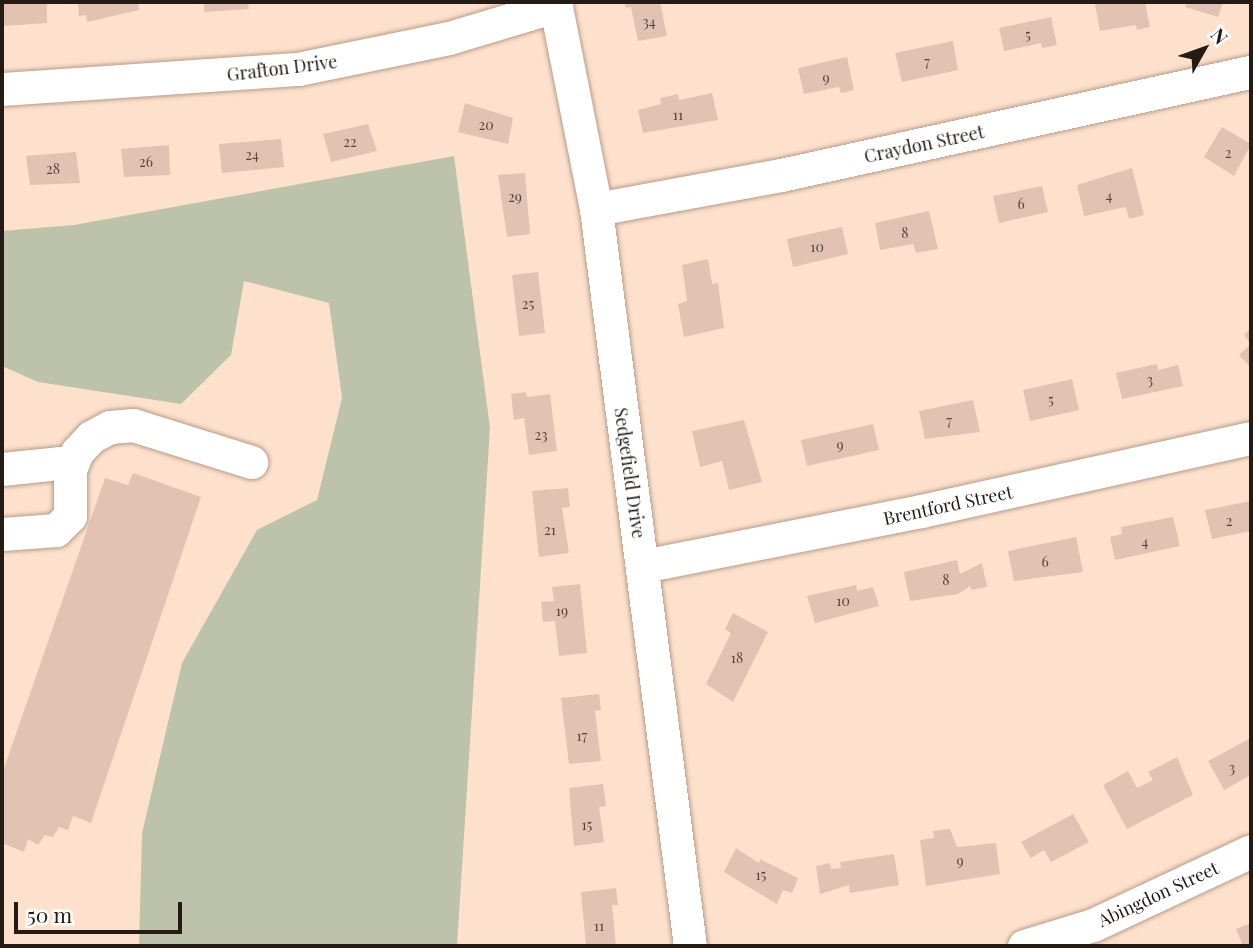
<!DOCTYPE html>
<style>
body{margin:0}
#map{position:relative;width:1253px;height:948px;overflow:hidden;background:#fee1cd;font-family:"Playfair Display",serif}
div>[style]{position:absolute}
[style*='--x']{left:calc(var(--x)*1px);top:calc(var(--y)*1px);width:calc(var(--w)*1px);rotate:calc(var(--a)*1deg)}
.green>*{inset:0;background:#bdc2aa}
.building>*{inset:0;background:#e1c2b3}
.roads{filter:drop-shadow(0 0 2px #b79c8a) drop-shadow(0 0 2px #b79c8a)}
.minor>*{height:33px;margin:-16.5px;padding:0 16.5px;transform-origin:16.5px;border-radius:16.5px;background:#fff}
span{translate:-50% -50%;white-space:nowrap;text-align:center;line-height:1.15;-webkit-text-stroke:6px #fff;paint-order:stroke}
.number-label{font-size:14px;color:#54453c}
.number-label span{-webkit-text-stroke-width:0}
.street-label{font-size:18px;color:#251b14}
.frame{position:absolute;inset:0;border:4px solid #251b14;pointer-events:none}
.north{position:absolute;left:1169px;top:14px;width:70px;height:70px;-webkit-text-stroke:5px #fff;paint-order:stroke;rotate:50deg;font-size:19px;font-weight:700;line-height:28px;text-align:center;color:#251b14}
.north::after{content:'';display:block;margin:auto;width:24px;height:32px;background:#251b14;clip-path:polygon(50% 0,100% 100%,50% 72%,0 100%)}
.scale{position:absolute;left:14px;top:902px;width:168px;height:32px;box-sizing:border-box;border:4px solid #251b14;border-top:0;padding-left:9px;font-size:21px;line-height:24px;white-space:nowrap;color:#251b14;-webkit-text-stroke:5px #fff;paint-order:stroke}
</style>
<div id="map">
<div class="green">
<div style="clip-path:polygon(454px 156px,490px 428px,457px 946px,139px 946px,142px 833px,182px 663px,257px 530px,317px 500px,342px 398px,329px 303px,244px 281px,231px 355px,181px 404px,38px 382px,2px 366px,2px 231px,74px 225px)"></div>
</div>
<div class="building">
<div style="clip-path:polygon(2px 2px,47px 2px,47px 23px,2px 26px)"></div>
<div style="clip-path:polygon(78px 2px,138px 2px,139px 10px,87px 22px,86px 15px,79px 16px)"></div>
<div style="clip-path:polygon(204px 2px,248px 2px,249px 9px,204px 12px)"></div>
<div style="clip-path:polygon(624px 2px,660px 2px,667px 36px,638px 41px,631px 7px,626px 8px)"></div>
<div style="clip-path:polygon(1108px 2px,1145px 2px,1150px 27px,1137px 30px,1136px 25px,1100px 31px,1095px 4px)"></div>
<div style="clip-path:polygon(1187px 2px,1223px 2px,1218px 17px,1185px 7px)"></div>
<div style="clip-path:polygon(1051px 17px,1057px 45px,1042px 48px,1041px 43px,1004px 51px,999px 28px)"></div>
<div style="clip-path:polygon(953px 41px,958px 70px,902px 82px,895px 53px)"></div>
<div style="clip-path:polygon(847px 57px,854px 90px,841px 93px,839px 87px,804px 94px,798px 68px)"></div>
<div style="clip-path:polygon(712px 93px,718px 120px,643px 133px,638px 110px,661px 104px,660px 98px,678px 94px,679px 100px)"></div>
<div style="clip-path:polygon(465px 103px,513px 118px,508px 144px,458px 132px)"></div>
<div style="clip-path:polygon(368px 124px,377px 151px,331px 162px,323px 134px)"></div>
<div style="clip-path:polygon(1222px 127px,1251px 144px,1234px 176px,1204px 157px)"></div>
<div style="clip-path:polygon(281px 139px,284px 167px,222px 173px,219px 144px)"></div>
<div style="clip-path:polygon(169px 145px,170px 175px,124px 177px,121px 149px)"></div>
<div style="clip-path:polygon(76px 152px,80px 183px,30px 185px,26px 156px)"></div>
<div style="clip-path:polygon(1132px 168px,1144px 215px,1129px 219px,1126px 207px,1084px 216px,1077px 185px)"></div>
<div style="clip-path:polygon(525px 173px,530px 234px,507px 237px,498px 175px)"></div>
<div style="clip-path:polygon(1042px 186px,1048px 212px,999px 223px,993px 196px)"></div>
<div style="clip-path:polygon(929px 211px,938px 249px,916px 253px,913px 244px,880px 250px,875px 223px)"></div>
<div style="clip-path:polygon(842px 227px,848px 254px,793px 267px,787px 239px)"></div>
<div style="clip-path:polygon(708px 259px,712px 284px,718px 283px,724px 328px,684px 337px,678px 304px,687px 301px,682px 265px)"></div>
<div style="clip-path:polygon(538px 272px,545px 333px,519px 336px,512px 275px)"></div>
<div style="clip-path:polygon(1251px 328px,1251px 368px,1239px 355px,1251px 344px,1244px 335px)"></div>
<div style="clip-path:polygon(1157px 364px,1158px 370px,1178px 365px,1183px 386px,1122px 399px,1116px 373px)"></div>
<div style="clip-path:polygon(1072px 379px,1079px 410px,1030px 421px,1023px 390px)"></div>
<div style="clip-path:polygon(526px 392px,527px 397px,550px 394px,557px 451px,529px 455px,524px 418px,514px 420px,511px 394px)"></div>
<div style="clip-path:polygon(973px 400px,980px 432px,925px 439px,919px 411px)"></div>
<div style="clip-path:polygon(744px 420px,762px 482px,729px 490px,722px 461px,700px 467px,692px 431px)"></div>
<div style="clip-path:polygon(873px 424px,879px 450px,807px 466px,801px 440px)"></div>
<div style="clip-path:polygon(133px 473px,201px 497px,91px 823px,73px 816px,68px 830px,59px 827px,53px 837px,45px 835px,38px 845px,28px 839px,24px 852px,2px 843px,2px 774px,105px 478px,128px 485px)"></div>
<div style="clip-path:polygon(568px 488px,570px 507px,562px 508px,569px 553px,539px 557px,532px 491px)"></div>
<div style="clip-path:polygon(1251px 501px,1251px 531px,1212px 539px,1205px 510px)"></div>
<div style="clip-path:polygon(1173px 517px,1180px 546px,1115px 560px,1110px 537px,1122px 534px,1121px 527px)"></div>
<div style="clip-path:polygon(1076px 537px,1083px 572px,1014px 581px,1008px 551px)"></div>
<div style="clip-path:polygon(957px 560px,960px 574px,982px 563px,987px 587px,971px 590px,970px 586px,958px 594px,910px 601px,904px 572px)"></div>
<div style="clip-path:polygon(580px 584px,587px 653px,559px 656px,555px 621px,543px 622px,541px 602px,554px 601px,552px 587px)"></div>
<div style="clip-path:polygon(856px 585px,857px 591px,873px 587px,879px 606px,815px 623px,807px 596px)"></div>
<div style="clip-path:polygon(733px 613px,768px 632px,733px 702px,706px 684px,731px 633px,725px 629px)"></div>
<div style="clip-path:polygon(599px 694px,601px 710px,595px 711px,601px 761px,569px 764px,561px 698px)"></div>
<div style="clip-path:polygon(1251px 738px,1251px 775px,1224px 790px,1208px 761px)"></div>
<div style="clip-path:polygon(1177px 757px,1193px 795px,1127px 829px,1103px 785px,1128px 771px,1137px 788px,1153px 780px,1148px 772px)"></div>
<div style="clip-path:polygon(603px 784px,606px 806px,599px 807px,604px 842px,574px 846px,569px 788px)"></div>
<div style="clip-path:polygon(1073px 814px,1089px 842px,1051px 862px,1044px 850px,1031px 858px,1021px 842px)"></div>
<div style="clip-path:polygon(950px 829px,957px 847px,996px 843px,1000px 874px,926px 886px,920px 840px,934px 838px,933px 831px)"></div>
<div style="clip-path:polygon(736px 848px,759px 863px,760px 859px,798px 878px,792px 893px,783px 890px,777px 904px,724px 872px)"></div>
<div style="clip-path:polygon(894px 854px,899px 885px,850px 893px,849px 885px,820px 894px,816px 866px,830px 863px,831px 869px,841px 868px,840px 862px)"></div>
<div style="clip-path:polygon(616px 888px,618px 905px,612px 905px,616px 946px,586px 946px,581px 892px)"></div>
<div style="clip-path:polygon(1251px 923px,1251px 946px,1243px 946px,1236px 929px)"></div>
</div>
<div class="roads">
<div class="minor">
<div style="--x:555;--y:2;--w:211;--a:78.8"></div>
<div style="--x:596;--y:209;--w:743;--a:82.73"></div>
<div style="--x:2;--y:89;--w:297;--a:-3.9"></div>
<div style="--x:298;--y:69;--w:154;--a:-11.6"></div>
<div style="--x:449;--y:38;--w:112;--a:-16.7"></div>
<div style="--x:596;--y:209;--w:188;--a:-10.4"></div>
<div style="--x:781;--y:175;--w:481;--a:-12.4"></div>
<div style="--x:2;--y:469;--w:57;--a:-6"></div>
<div style="--x:59;--y:463;--w:13;--a:32"></div>
<div style="--x:70;--y:470;--w:46;--a:90"></div>
<div style="--x:70;--y:516;--w:20;--a:135"></div>
<div style="--x:56;--y:530;--w:54;--a:175.8"></div>
<div style="--x:70;--y:470;--w:19;--a:-69"></div>
<div style="--x:77;--y:452;--w:21;--a:-47"></div>
<div style="--x:91;--y:437;--w:21;--a:-28"></div>
<div style="--x:110;--y:427;--w:23;--a:-5"></div>
<div style="--x:133;--y:425;--w:124;--a:17.4"></div>
<div style="--x:643;--y:566;--w:283;--a:-11.2"></div>
<div style="--x:921;--y:511;--w:338;--a:-12.5"></div>
<div style="--x:1024;--y:946;--w:72;--a:-16.9"></div>
<div style="--x:1093;--y:925;--w:174;--a:-25.1"></div>
</div>
</div>
<div class="number-label">
<span style="left:649px;top:22px">34</span>
<span style="left:1028px;top:35px">5</span>
<span style="left:927px;top:62px">7</span>
<span style="left:826px;top:78px">9</span>
<span style="left:678px;top:115px">11</span>
<span style="left:486px;top:125px">20</span>
<span style="left:350px;top:142px">22</span>
<span style="left:1228px;top:153px">2</span>
<span style="left:252px;top:155px">24</span>
<span style="left:146px;top:162px">26</span>
<span style="left:53px;top:169px">28</span>
<span style="left:1109px;top:196px">4</span>
<span style="left:515px;top:197px">29</span>
<span style="left:1021px;top:204px">6</span>
<span style="left:905px;top:233px">8</span>
<span style="left:817px;top:247px">10</span>
<span style="left:528px;top:304px">25</span>
<span style="left:1150px;top:380px">3</span>
<span style="left:1051px;top:400px">5</span>
<span style="left:949px;top:421px">7</span>
<span style="left:541px;top:435px">23</span>
<span style="left:840px;top:445px">9</span>
<span style="left:1229px;top:521px">2</span>
<span style="left:550px;top:530px">21</span>
<span style="left:1145px;top:542px">4</span>
<span style="left:1045px;top:562px">6</span>
<span style="left:946px;top:580px">8</span>
<span style="left:843px;top:601px">10</span>
<span style="left:562px;top:611px">19</span>
<span style="left:737px;top:658px">18</span>
<span style="left:582px;top:736px">17</span>
<span style="left:1232px;top:768px">3</span>
<span style="left:587px;top:825px">15</span>
<span style="left:960px;top:861px">9</span>
<span style="left:761px;top:875px">15</span>
<span style="left:599px;top:926px">11</span>
</div>
<div class="street-label">
<span style="left:282px;top:68px;rotate:-7deg">Grafton Drive</span>
<span style="left:924px;top:144px;rotate:-12deg">Craydon Street</span>
<span style="left:630px;top:473px;rotate:82deg">Sedgefield Drive</span>
<span style="left:948px;top:505px;rotate:-12deg">Brentford Street</span>
<span style="left:1158px;top:894px;rotate:-25deg">Abingdon Street</span>
</div>
<div class="frame"></div>
<div class="north">N</div>
<div class="scale">50 m</div>
</div>
